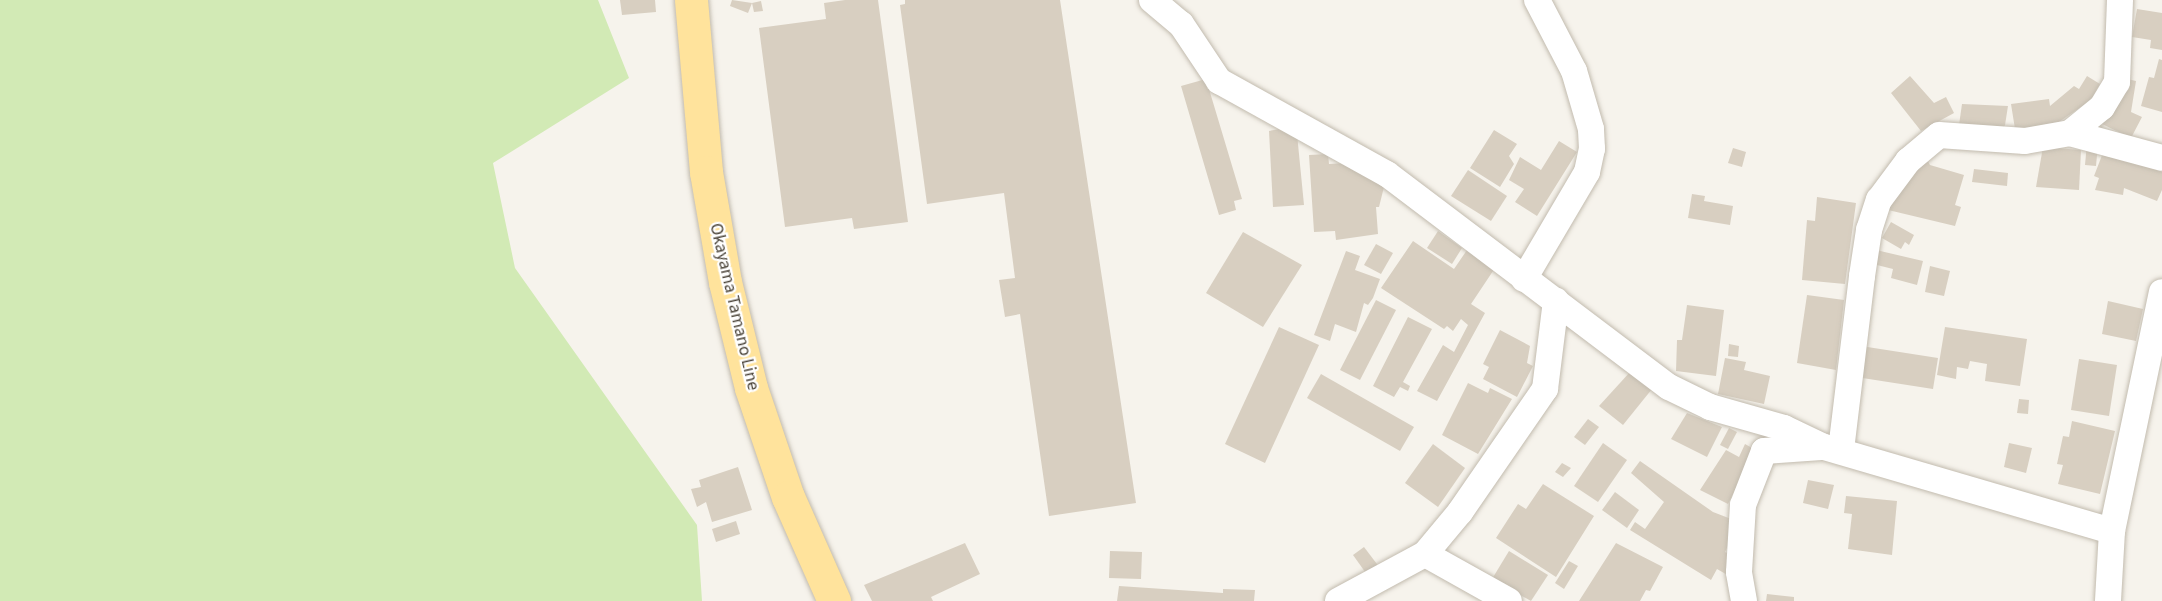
<!DOCTYPE html>
<style>
body{margin:0}
#map{position:relative;width:2162px;height:601px;overflow:hidden;background:#f6f3ec;font-family:"Source Sans 3",sans-serif}
div>[style]{position:absolute}
[style*='--x']{left:calc(var(--x)*1px);top:calc(var(--y)*1px);width:calc(var(--w)*1px);rotate:calc(var(--a)*1deg)}
.green>*{inset:0;background:#d2eab5}
.building>*{inset:0;background:#d8cfc1}
.roads{filter:drop-shadow(0 0 2px #c2bbae) drop-shadow(0 0 2px #c2bbae)}
.minor>*{height:26px;margin:-13px;padding:0 13px;transform-origin:13px;border-radius:13px;background:#fff}
.primary>*{height:33px;margin:-16.5px;padding:0 16.5px;transform-origin:16.5px;border-radius:16.5px;background:#ffe39c}
span{translate:-50% -50%;white-space:nowrap;text-align:center;line-height:1.15;-webkit-text-stroke:4.5px #fff;paint-order:stroke}
.street-label{font-size:18px;color:#4b4439}
</style>
<div id="map">
<div class="green">
<div style="clip-path:polygon(0 0,598px 0,629px 78px,493px 163px,515px 268px,697px 525px,702px 601px,0 601px)"></div>
</div>
<div class="building">
<div style="clip-path:polygon(620px 0,655px 0,656px 12px,622px 15px)"></div>
<div style="clip-path:polygon(732px 0,752px 3px,748px 13px,730px 6px)"></div>
<div style="clip-path:polygon(845px 0,878px 0,908px 222px,854px 229px,852px 218px,785px 227px,759px 28px,826px 19px,824px 3px)"></div>
<div style="clip-path:polygon(905px 0,1060px 0,1136px 503px,1049px 516px,1020px 314px,1005px 317px,999px 280px,1015px 278px,1004px 193px,927px 204px,900px 5px,905px 4px)"></div>
<div style="clip-path:polygon(761px 1px,763px 11px,754px 12px,752px 3px)"></div>
<div style="clip-path:polygon(2137px 9px,2162px 13px,2162px 50px,2150px 48px,2151px 40px,2132px 37px)"></div>
<div style="clip-path:polygon(2159px 59px,2162px 60px,2162px 112px,2141px 106px,2149px 77px,2154px 78px)"></div>
<div style="clip-path:polygon(1910px 76px,1934px 103px,1946px 97px,1954px 113px,1921px 131px,1891px 93px)"></div>
<div style="clip-path:polygon(2087px 76px,2100px 84px,2091px 100px,2056px 124px,2015px 129px,2011px 104px,2049px 99px,2050px 106px,2074px 86px,2079px 89px)"></div>
<div style="clip-path:polygon(2123px 78px,2136px 81px,2131px 112px,2142px 117px,2131px 138px,2100px 123px)"></div>
<div style="clip-path:polygon(1206px 79px,1242px 199px,1234px 201px,1236px 210px,1219px 215px,1181px 86px)"></div>
<div style="clip-path:polygon(1962px 104px,2008px 106px,2005px 125px,2003px 130px,1959px 125px)"></div>
<div style="clip-path:polygon(1285px 128px,1297px 134px,1304px 205px,1273px 207px,1269px 131px)"></div>
<div style="clip-path:polygon(1494px 130px,1517px 144px,1509px 156px,1514px 164px,1500px 187px,1470px 168px)"></div>
<div style="clip-path:polygon(1559px 141px,1577px 152px,1537px 216px,1515px 202px,1524px 189px,1509px 180px,1520px 157px,1541px 170px)"></div>
<div style="clip-path:polygon(2087px 143px,2098px 144px,2096px 166px,2085px 165px)"></div>
<div style="clip-path:polygon(2106px 145px,2162px 166px,2162px 190px,2157px 201px,2124px 188px,2123px 195px,2095px 190px,2099px 178px,2094px 176px)"></div>
<div style="clip-path:polygon(2043px 147px,2081px 150px,2079px 190px,2036px 187px)"></div>
<div style="clip-path:polygon(1733px 148px,1746px 152px,1742px 167px,1728px 163px)"></div>
<div style="clip-path:polygon(1922px 150px,1930px 165px,1964px 175px,1955px 205px,1961px 207px,1955px 226px,1884px 209px)"></div>
<div style="clip-path:polygon(1328px 154px,1329px 164px,1346px 163px,1384px 187px,1379px 207px,1376px 207px,1378px 234px,1336px 240px,1335px 231px,1314px 232px,1309px 155px)"></div>
<div style="clip-path:polygon(1974px 169px,2008px 173px,2007px 186px,1972px 182px)"></div>
<div style="clip-path:polygon(1468px 170px,1507px 196px,1491px 221px,1451px 196px)"></div>
<div style="clip-path:polygon(1692px 194px,1705px 196px,1704px 201px,1733px 206px,1730px 225px,1688px 218px)"></div>
<div style="clip-path:polygon(1817px 197px,1856px 203px,1845px 284px,1802px 280px,1807px 220px,1815px 221px)"></div>
<div style="clip-path:polygon(1891px 222px,1914px 235px,1909px 245px,1905px 242px,1901px 249px,1882px 238px)"></div>
<div style="clip-path:polygon(1438px 231px,1462px 248px,1452px 264px,1427px 248px)"></div>
<div style="clip-path:polygon(1243px 232px,1302px 265px,1263px 327px,1206px 293px)"></div>
<div style="clip-path:polygon(1413px 241px,1454px 269px,1467px 250px,1495px 268px,1471px 304px,1485px 313px,1437px 401px,1417px 391px,1443px 345px,1454px 352px,1468px 325px,1461px 319px,1453px 331px,1447px 326px,1444px 329px,1381px 288px)"></div>
<div style="clip-path:polygon(1376px 244px,1393px 253px,1381px 274px,1364px 265px)"></div>
<div style="clip-path:polygon(1876px 250px,1923px 261px,1917px 285px,1891px 278px,1893px 269px,1873px 264px)"></div>
<div style="clip-path:polygon(1346px 251px,1360px 256px,1355px 270px,1380px 279px,1373px 298px,1368px 305px,1364px 303px,1356px 332px,1335px 324px,1330px 341px,1314px 335px)"></div>
<div style="clip-path:polygon(1930px 266px,1950px 271px,1944px 296px,1925px 292px)"></div>
<div style="clip-path:polygon(1807px 295px,1844px 300px,1836px 370px,1797px 363px)"></div>
<div style="clip-path:polygon(1376px 300px,1396px 310px,1360px 380px,1340px 370px)"></div>
<div style="clip-path:polygon(2108px 301px,2143px 309px,2136px 341px,2102px 334px)"></div>
<div style="clip-path:polygon(1687px 305px,1724px 310px,1716px 376px,1676px 371px,1677px 340px,1682px 340px)"></div>
<div style="clip-path:polygon(1408px 317px,1432px 329px,1403px 382px,1410px 386px,1408px 391px,1400px 387px,1394px 397px,1373px 386px)"></div>
<div style="clip-path:polygon(1279px 327px,1319px 345px,1265px 463px,1225px 444px)"></div>
<div style="clip-path:polygon(1945px 327px,2027px 339px,2020px 386px,1985px 381px,1987px 364px,1970px 361px,1968px 369px,1957px 367px,1956px 379px,1937px 375px)"></div>
<div style="clip-path:polygon(1500px 330px,1530px 346px,1527px 363px,1533px 366px,1517px 397px,1483px 379px,1489px 367px,1483px 364px)"></div>
<div style="clip-path:polygon(1729px 344px,1739px 346px,1738px 357px,1728px 356px)"></div>
<div style="clip-path:polygon(1861px 346px,1938px 358px,1933px 389px,1856px 377px)"></div>
<div style="clip-path:polygon(1725px 358px,1746px 362px,1744px 370px,1770px 376px,1764px 404px,1718px 394px)"></div>
<div style="clip-path:polygon(2079px 359px,2117px 365px,2109px 416px,2071px 410px)"></div>
<div style="clip-path:polygon(1630px 372px,1652px 389px,1623px 425px,1599px 406px)"></div>
<div style="clip-path:polygon(1321px 374px,1414px 427px,1400px 451px,1307px 398px)"></div>
<div style="clip-path:polygon(1468px 383px,1488px 393px,1490px 388px,1512px 399px,1478px 454px,1442px 435px)"></div>
<div style="clip-path:polygon(2019px 399px,2029px 400px,2028px 414px,2017px 413px)"></div>
<div style="clip-path:polygon(1687px 413px,1722px 427px,1707px 457px,1671px 439px)"></div>
<div style="clip-path:polygon(1588px 419px,1599px 427px,1585px 445px,1574px 437px)"></div>
<div style="clip-path:polygon(2072px 421px,2115px 431px,2100px 494px,2058px 484px,2063px 465px,2057px 464px,2063px 436px,2069px 437px)"></div>
<div style="clip-path:polygon(1729px 428px,1737px 432px,1728px 449px,1720px 445px)"></div>
<div style="clip-path:polygon(1603px 443px,1627px 460px,1598px 502px,1574px 486px)"></div>
<div style="clip-path:polygon(2009px 443px,2032px 448px,2026px 473px,2004px 467px)"></div>
<div style="clip-path:polygon(1433px 444px,1465px 468px,1438px 507px,1405px 483px)"></div>
<div style="clip-path:polygon(1745px 444px,1752px 448px,1747px 460px,1749px 462px,1728px 504px,1700px 490px,1726px 450px,1739px 457px)"></div>
<div style="clip-path:polygon(1640px 461px,1713px 512px,1739px 522px,1725px 552px,1733px 556px,1731px 577px,1717px 569px,1711px 580px,1630px 530px,1635px 522px,1645px 529px,1664px 502px,1631px 473px)"></div>
<div style="clip-path:polygon(1562px 463px,1571px 468px,1563px 477px,1555px 472px)"></div>
<div style="clip-path:polygon(738px 467px,752px 510px,712px 522px,706px 502px,697px 507px,691px 489px,701px 487px,699px 480px)"></div>
<div style="clip-path:polygon(1808px 480px,1834px 485px,1828px 509px,1803px 503px)"></div>
<div style="clip-path:polygon(1543px 484px,1594px 516px,1556px 577px,1496px 538px,1518px 504px,1526px 509px)"></div>
<div style="clip-path:polygon(1615px 492px,1639px 510px,1627px 528px,1602px 510px)"></div>
<div style="clip-path:polygon(1846px 496px,1897px 501px,1892px 555px,1848px 549px,1852px 514px,1844px 513px)"></div>
<div style="clip-path:polygon(736px 521px,740px 534px,716px 542px,712px 529px)"></div>
<div style="clip-path:polygon(965px 543px,980px 574px,931px 597px,933px 601px,872px 601px,864px 585px)"></div>
<div style="clip-path:polygon(1616px 543px,1663px 567px,1650px 591px,1646px 590px,1640px 601px,1579px 601px)"></div>
<div style="clip-path:polygon(1364px 547px,1380px 568px,1368px 576px,1353px 555px)"></div>
<div style="clip-path:polygon(1110px 551px,1142px 552px,1141px 579px,1109px 578px)"></div>
<div style="clip-path:polygon(1509px 551px,1548px 575px,1531px 601px,1492px 579px)"></div>
<div style="clip-path:polygon(1569px 561px,1578px 566px,1564px 589px,1555px 583px)"></div>
<div style="clip-path:polygon(1119px 586px,1223px 593px,1223px 589px,1255px 590px,1254px 601px,1117px 601px)"></div>
<div style="clip-path:polygon(1767px 594px,1794px 597px,1794px 601px,1766px 601px)"></div>
</div>
<div class="roads">
<div class="minor">
<div style="--x:1152;--y:0;--w:38;--a:40"></div>
<div style="--x:1181;--y:24;--w:69;--a:56.3"></div>
<div style="--x:1219;--y:81;--w:192;--a:29"></div>
<div style="--x:1387;--y:174;--w:353;--a:37.1"></div>
<div style="--x:1669;--y:387;--w:46;--a:26"></div>
<div style="--x:1710;--y:407;--w:77;--a:15.8"></div>
<div style="--x:1784;--y:428;--w:44;--a:25.4"></div>
<div style="--x:1824;--y:447;--w:300;--a:16.3"></div>
<div style="--x:2112;--y:531;--w:70;--a:93.3"></div>
<div style="--x:2070;--y:133;--w:95;--a:15.2"></div>
<div style="--x:1524;--y:279;--w:124;--a:-59.5"></div>
<div style="--x:1587;--y:172;--w:24;--a:-78"></div>
<div style="--x:1592;--y:149;--w:20;--a:-93"></div>
<div style="--x:1591;--y:129;--w:60;--a:-106.3"></div>
<div style="--x:1574;--y:71;--w:80;--a:-117.5"></div>
<div style="--x:1841;--y:450;--w:175;--a:-83.1"></div>
<div style="--x:1862;--y:276;--w:47;--a:-81.3"></div>
<div style="--x:1869;--y:230;--w:32;--a:-72"></div>
<div style="--x:1879;--y:200;--w:49;--a:-53.4"></div>
<div style="--x:1908;--y:161;--w:40;--a:-40"></div>
<div style="--x:1939;--y:135;--w:86;--a:4"></div>
<div style="--x:2025;--y:141;--w:46;--a:-10.1"></div>
<div style="--x:2070;--y:133;--w:41;--a:-39.1"></div>
<div style="--x:2102;--y:107;--w:29;--a:-59"></div>
<div style="--x:2117;--y:82;--w:82;--a:-87.9"></div>
<div style="--x:2112;--y:531;--w:244;--a:-78.2"></div>
<div style="--x:1425;--y:554;--w:96;--a:29.2"></div>
<div style="--x:1338;--y:601;--w:99;--a:-28.4"></div>
<div style="--x:1425;--y:554;--w:55;--a:-50.2"></div>
<div style="--x:1460;--y:512;--w:150;--a:-55.4"></div>
<div style="--x:1545;--y:389;--w:89;--a:-82.9"></div>
<div style="--x:1744;--y:601;--w:29;--a:-100"></div>
<div style="--x:1739;--y:572;--w:67;--a:-86.6"></div>
<div style="--x:1743;--y:505;--w:58;--a:-68.7"></div>
<div style="--x:1764;--y:451;--w:57;--a:-4"></div>
</div>
<div class="primary">
<div style="--x:691;--y:0;--w:173;--a:85"></div>
<div style="--x:706;--y:172;--w:112;--a:80.2"></div>
<div style="--x:725;--y:282;--w:109;--a:76.2"></div>
<div style="--x:751;--y:388;--w:115;--a:71.3"></div>
<div style="--x:788;--y:497;--w:114;--a:66.1"></div>
</div>
</div>
<div class="street-label">
<span style="left:734px;top:307px;rotate:77deg">Okayama Tamano Line</span>
</div>
</div>
